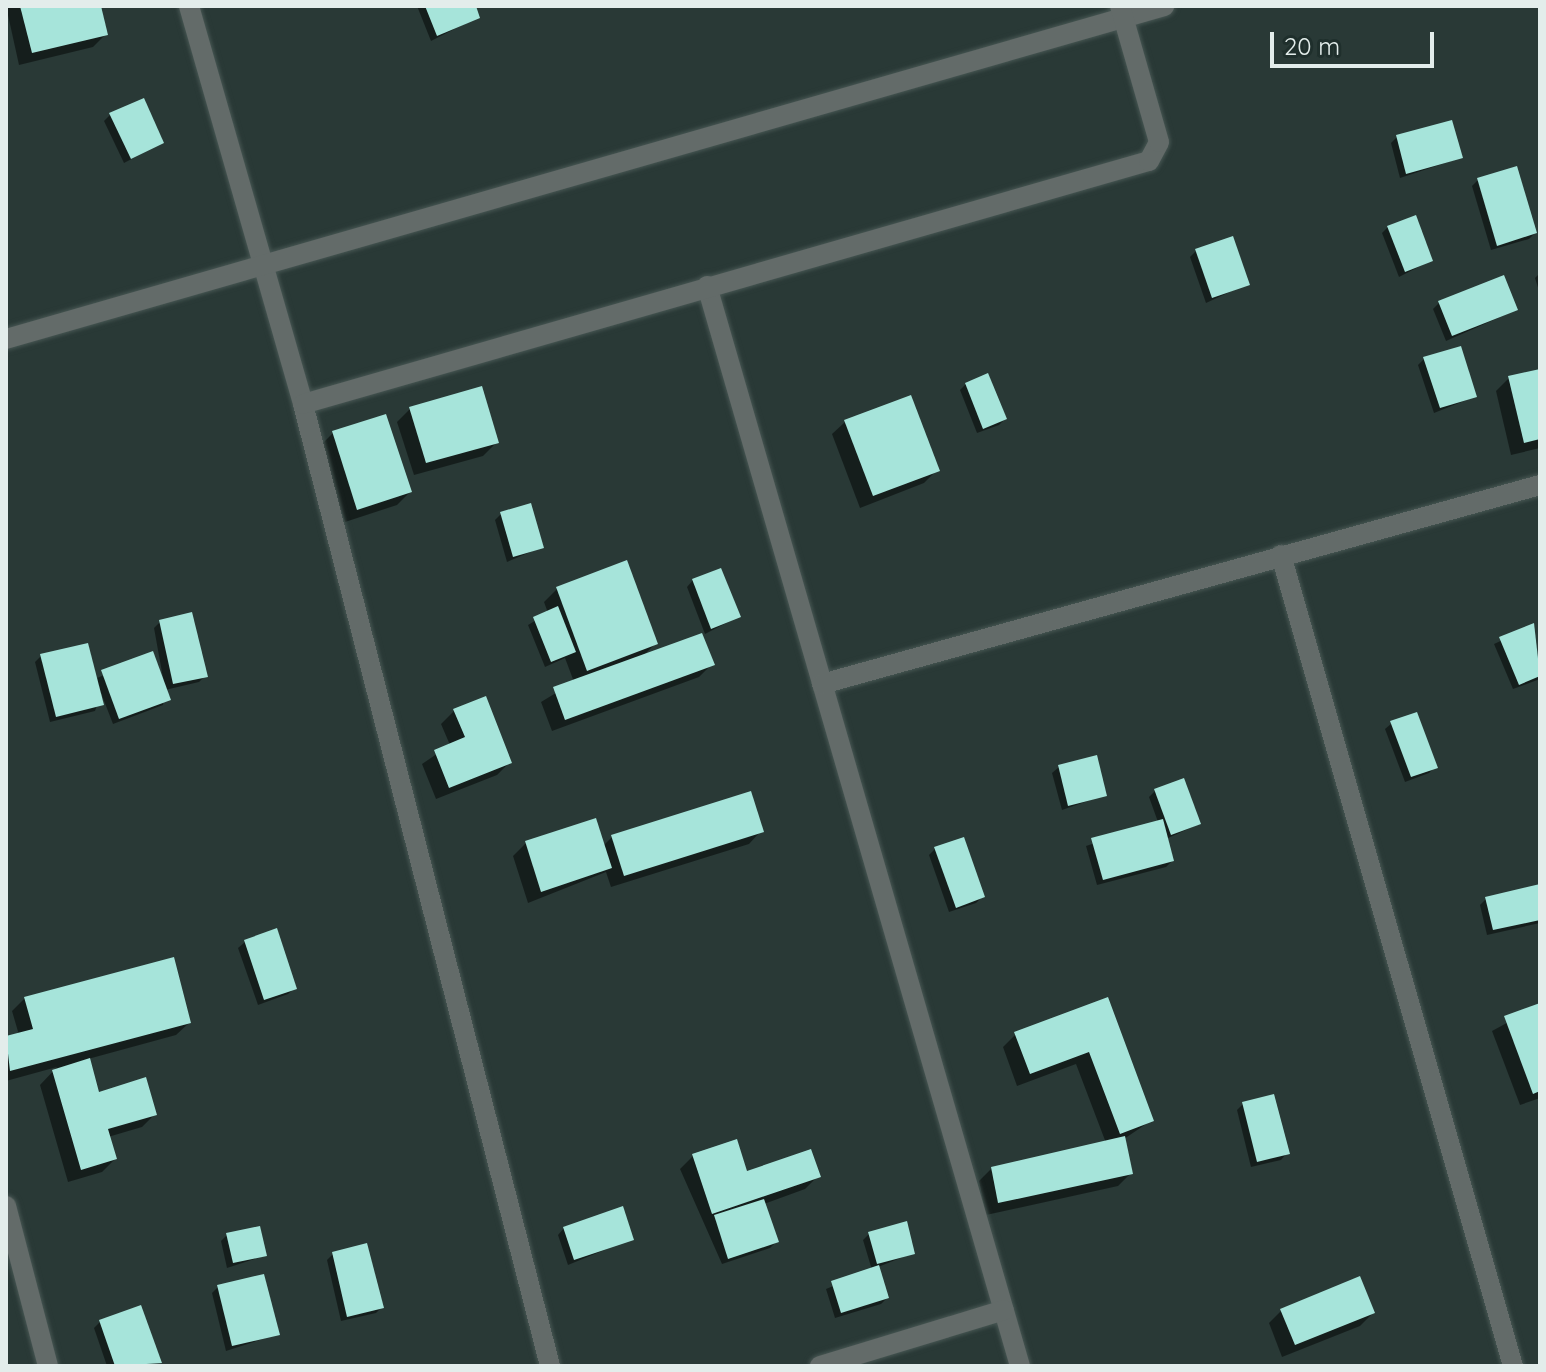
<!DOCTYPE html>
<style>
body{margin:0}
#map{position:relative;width:1546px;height:1372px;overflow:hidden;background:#293936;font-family:Quicksand,sans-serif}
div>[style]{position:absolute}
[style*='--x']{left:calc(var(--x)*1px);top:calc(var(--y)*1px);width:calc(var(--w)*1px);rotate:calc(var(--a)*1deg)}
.shadow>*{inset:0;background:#0007}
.building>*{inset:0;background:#a6e4da}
.roads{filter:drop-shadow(0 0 2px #475653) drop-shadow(0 0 2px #475653)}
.minor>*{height:20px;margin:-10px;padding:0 10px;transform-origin:10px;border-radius:10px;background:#636b69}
span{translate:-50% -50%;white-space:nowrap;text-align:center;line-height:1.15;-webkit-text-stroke:8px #1f2f2c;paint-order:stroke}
.frame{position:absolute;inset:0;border:8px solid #e3edeb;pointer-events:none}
.scale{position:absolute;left:1270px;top:32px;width:164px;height:36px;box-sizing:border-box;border:4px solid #e3edeb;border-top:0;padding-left:10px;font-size:24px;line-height:28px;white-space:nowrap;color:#e3edeb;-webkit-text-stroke:6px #1f2f2c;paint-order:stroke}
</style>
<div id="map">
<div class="shadow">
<div style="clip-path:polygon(6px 6px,99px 6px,106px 34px,93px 47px,19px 65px)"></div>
<div style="clip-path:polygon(417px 6px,474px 6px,478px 17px,431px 41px)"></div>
<div style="clip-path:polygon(110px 115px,162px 143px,124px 163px,104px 121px)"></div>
<div style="clip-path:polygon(1397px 137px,1460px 158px,1400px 178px,1391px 143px)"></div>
<div style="clip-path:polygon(1478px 180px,1535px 233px,1529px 239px,1491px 250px,1472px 186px)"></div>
<div style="clip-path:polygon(1388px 227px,1430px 261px,1399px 277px,1382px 233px)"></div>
<div style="clip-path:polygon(1196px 251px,1247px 284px,1206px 303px,1190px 257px)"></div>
<div style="clip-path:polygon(1540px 273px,1540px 294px,1535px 278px)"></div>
<div style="clip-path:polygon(1439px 303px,1516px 310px,1446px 341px,1433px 309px)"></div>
<div style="clip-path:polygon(1424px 359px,1474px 397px,1434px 413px,1418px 365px)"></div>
<div style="clip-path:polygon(1540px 371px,1540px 448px,1511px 455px,1496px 391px,1509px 378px)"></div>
<div style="clip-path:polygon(966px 384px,1005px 419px,999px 425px,977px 433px,960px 390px)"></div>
<div style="clip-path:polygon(410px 409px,496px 443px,483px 456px,414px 475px,397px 422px)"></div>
<div style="clip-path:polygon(845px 422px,937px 470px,924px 483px,860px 508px,832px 434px)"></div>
<div style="clip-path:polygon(333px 433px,410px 492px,397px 505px,345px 522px,320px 446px)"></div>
<div style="clip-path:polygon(501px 514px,542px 547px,507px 562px,495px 520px)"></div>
<div style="clip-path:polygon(693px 580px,738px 617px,705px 634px,687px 587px)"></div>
<div style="clip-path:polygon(557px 589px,656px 643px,642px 657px,712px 664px,699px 677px,552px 731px,541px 702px,574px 682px,565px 658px,545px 667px,528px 625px,548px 613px,544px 602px)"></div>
<div style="clip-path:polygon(160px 622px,205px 676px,199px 682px,165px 690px,163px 705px,113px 724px,101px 693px,95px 711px,50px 722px,35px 662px,41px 656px,95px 679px,151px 654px,165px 689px,154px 628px)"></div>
<div style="clip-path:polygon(1533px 626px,1540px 679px,1513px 689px,1494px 644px)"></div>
<div style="clip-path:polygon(454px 711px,510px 762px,497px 775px,436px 799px,422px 764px,450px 745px,441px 724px)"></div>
<div style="clip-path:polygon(1392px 723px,1435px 767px,1429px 773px,1405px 782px,1385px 729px)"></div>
<div style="clip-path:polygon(1059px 767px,1105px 795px,1062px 810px,1052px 773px)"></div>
<div style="clip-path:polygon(1155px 791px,1199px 824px,1166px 839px,1172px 861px,1166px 867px,1097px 885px,1086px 846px,1158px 822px,1149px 797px)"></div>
<div style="clip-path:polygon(761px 831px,749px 844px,611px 887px,606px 872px,528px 903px,513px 856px,526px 843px,603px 846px,612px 837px)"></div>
<div style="clip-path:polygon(935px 849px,982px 897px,976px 903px,949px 912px,929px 855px)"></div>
<div style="clip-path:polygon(1540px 886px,1540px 923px,1487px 935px,1480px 905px,1486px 899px)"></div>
<div style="clip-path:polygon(245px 942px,295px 988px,288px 994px,258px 1005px,238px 948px)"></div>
<div style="clip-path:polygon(25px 998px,189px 1023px,176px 1035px,88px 1059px,98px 1094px,155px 1114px,142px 1127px,108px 1137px,115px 1159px,102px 1172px,68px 1182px,40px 1085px,57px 1067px,6px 1081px,6px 1038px,19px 1035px,12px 1011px)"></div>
<div style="clip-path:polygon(1107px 1000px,1152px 1120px,1124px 1139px,1131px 1173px,1118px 1186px,986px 1215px,979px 1181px,992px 1168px,1106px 1143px,1076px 1064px,1017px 1086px,1003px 1047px,1016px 1034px)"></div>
<div style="clip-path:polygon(1540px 1005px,1540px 1098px,1520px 1105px,1492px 1031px)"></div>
<div style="clip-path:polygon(1243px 1104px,1287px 1153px,1281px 1160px,1251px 1167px,1237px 1110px)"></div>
<div style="clip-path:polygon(693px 1156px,746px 1173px,818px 1176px,805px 1189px,764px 1204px,776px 1242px,770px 1248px,722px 1264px,680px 1169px)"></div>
<div style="clip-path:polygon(564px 1228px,631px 1239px,568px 1265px,558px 1235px)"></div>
<div style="clip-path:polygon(869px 1234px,913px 1253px,878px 1267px,887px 1298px,881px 1304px,835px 1318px,826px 1289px,872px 1270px,863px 1240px)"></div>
<div style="clip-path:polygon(227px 1235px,264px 1256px,227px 1268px,221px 1241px)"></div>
<div style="clip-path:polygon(333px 1254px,382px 1307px,376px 1313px,341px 1321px,327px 1260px)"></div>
<div style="clip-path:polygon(218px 1287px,278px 1334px,226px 1351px,212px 1293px)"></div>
<div style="clip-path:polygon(1282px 1310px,1373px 1313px,1360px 1326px,1282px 1357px,1269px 1323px)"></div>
<div style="clip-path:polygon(100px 1322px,160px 1362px,107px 1366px,94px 1328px)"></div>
</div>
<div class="building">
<div style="clip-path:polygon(20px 6px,101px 6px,108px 35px,32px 53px)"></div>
<div style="clip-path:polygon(425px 6px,476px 6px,480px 18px,437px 36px)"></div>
<div style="clip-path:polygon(144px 98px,164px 143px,131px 159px,109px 113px)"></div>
<div style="clip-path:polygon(1452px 120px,1463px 158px,1406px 174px,1396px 135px)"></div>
<div style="clip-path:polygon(1517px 166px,1537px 233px,1497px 246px,1477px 178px)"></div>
<div style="clip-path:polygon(1416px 215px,1433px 261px,1405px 272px,1387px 226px)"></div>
<div style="clip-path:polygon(1233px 236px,1250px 285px,1212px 298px,1195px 249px)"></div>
<div style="clip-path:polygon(1504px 275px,1518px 310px,1452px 336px,1438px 301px)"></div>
<div style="clip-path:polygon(1461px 346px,1477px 397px,1440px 408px,1423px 357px)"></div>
<div style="clip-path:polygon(1540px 369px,1540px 439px,1524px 443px,1508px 376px)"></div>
<div style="clip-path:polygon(988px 373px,1007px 419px,983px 429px,965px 383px)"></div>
<div style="clip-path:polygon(482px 386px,499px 443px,426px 463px,409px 407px)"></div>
<div style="clip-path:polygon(911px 395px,940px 471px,873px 496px,844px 420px)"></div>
<div style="clip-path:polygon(386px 414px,412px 492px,357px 510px,332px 431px)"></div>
<div style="clip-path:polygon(531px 503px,544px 548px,513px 557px,500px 512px)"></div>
<div style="clip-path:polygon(627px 560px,658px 644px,587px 671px,556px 587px)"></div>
<div style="clip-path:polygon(721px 568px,741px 617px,711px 629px,692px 579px)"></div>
<div style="clip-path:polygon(558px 606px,576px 652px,551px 662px,533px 617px)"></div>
<div style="clip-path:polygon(192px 612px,208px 677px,173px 684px,159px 620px)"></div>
<div style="clip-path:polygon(1534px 623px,1540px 676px,1519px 685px,1499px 637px)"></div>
<div style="clip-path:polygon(702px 633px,715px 665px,565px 720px,553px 687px)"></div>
<div style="clip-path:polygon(88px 643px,104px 705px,56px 717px,40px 654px)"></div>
<div style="clip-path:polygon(153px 651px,171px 700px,119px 719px,101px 670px)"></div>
<div style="clip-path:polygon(486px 696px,512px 763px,449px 788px,434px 750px,465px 737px,453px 709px)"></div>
<div style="clip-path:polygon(1417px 712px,1438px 768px,1411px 777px,1390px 721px)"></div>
<div style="clip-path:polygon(1097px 755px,1107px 796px,1068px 806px,1058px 765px)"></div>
<div style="clip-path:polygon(1184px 778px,1201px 824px,1171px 835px,1154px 789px)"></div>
<div style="clip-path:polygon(751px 791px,764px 832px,624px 876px,611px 835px)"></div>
<div style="clip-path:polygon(596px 818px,612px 868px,541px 892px,525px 841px)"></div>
<div style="clip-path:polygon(1163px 819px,1174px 861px,1103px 880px,1091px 838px)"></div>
<div style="clip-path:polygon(964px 837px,985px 897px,956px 908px,934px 847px)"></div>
<div style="clip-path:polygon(1540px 884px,1540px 920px,1493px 930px,1485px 897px)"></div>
<div style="clip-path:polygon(277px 928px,297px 989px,264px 1000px,244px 940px)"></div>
<div style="clip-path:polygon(174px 957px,191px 1023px,10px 1071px,6px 1036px,33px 1029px,24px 997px)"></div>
<div style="clip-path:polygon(1108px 997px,1154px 1121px,1120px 1134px,1089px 1052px,1030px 1074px,1014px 1032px)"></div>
<div style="clip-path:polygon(1540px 1003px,1540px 1091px,1533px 1094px,1504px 1016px)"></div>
<div style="clip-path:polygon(90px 1058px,99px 1092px,146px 1077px,157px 1115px,108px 1129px,117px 1159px,81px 1170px,52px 1070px)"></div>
<div style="clip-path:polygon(1274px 1094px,1290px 1154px,1257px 1162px,1242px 1102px)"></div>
<div style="clip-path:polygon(1125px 1136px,1133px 1174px,998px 1203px,991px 1167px)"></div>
<div style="clip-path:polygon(737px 1139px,747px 1171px,811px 1149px,821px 1177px,712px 1214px,692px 1154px)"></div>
<div style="clip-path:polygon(764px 1199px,779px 1242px,728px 1259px,714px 1215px)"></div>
<div style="clip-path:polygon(623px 1206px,634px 1240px,574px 1260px,563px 1227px)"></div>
<div style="clip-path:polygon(907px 1221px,915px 1254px,877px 1264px,868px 1232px)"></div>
<div style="clip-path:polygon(260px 1226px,267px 1256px,233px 1263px,226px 1233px)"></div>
<div style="clip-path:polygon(367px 1243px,384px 1308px,347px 1317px,332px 1252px)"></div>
<div style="clip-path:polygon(879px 1265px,889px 1298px,841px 1313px,831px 1281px)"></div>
<div style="clip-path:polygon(264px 1274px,280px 1335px,232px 1346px,217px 1285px)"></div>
<div style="clip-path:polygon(1360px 1276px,1375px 1313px,1295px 1345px,1280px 1309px)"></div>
<div style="clip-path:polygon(141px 1305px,162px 1363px,115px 1366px,99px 1320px)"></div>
</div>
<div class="roads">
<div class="minor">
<div style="--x:189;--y:6;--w:414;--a:74"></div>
<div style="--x:303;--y:404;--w:993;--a:75.6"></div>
<div style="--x:707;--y:286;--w:1124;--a:73.84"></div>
<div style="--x:6;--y:339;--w:1205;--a:-16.04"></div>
<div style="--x:303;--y:404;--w:880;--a:-16.03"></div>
<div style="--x:1149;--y:161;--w:21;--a:-62"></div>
<div style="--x:1159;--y:142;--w:141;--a:-106"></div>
<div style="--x:1281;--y:555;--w:844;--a:74.04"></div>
<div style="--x:822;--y:684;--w:745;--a:-15.49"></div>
<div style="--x:6;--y:1206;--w:165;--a:75.3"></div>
<div style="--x:820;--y:1366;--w:192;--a:-16.9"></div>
</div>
</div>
<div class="frame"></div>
<div class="scale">20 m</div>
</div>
